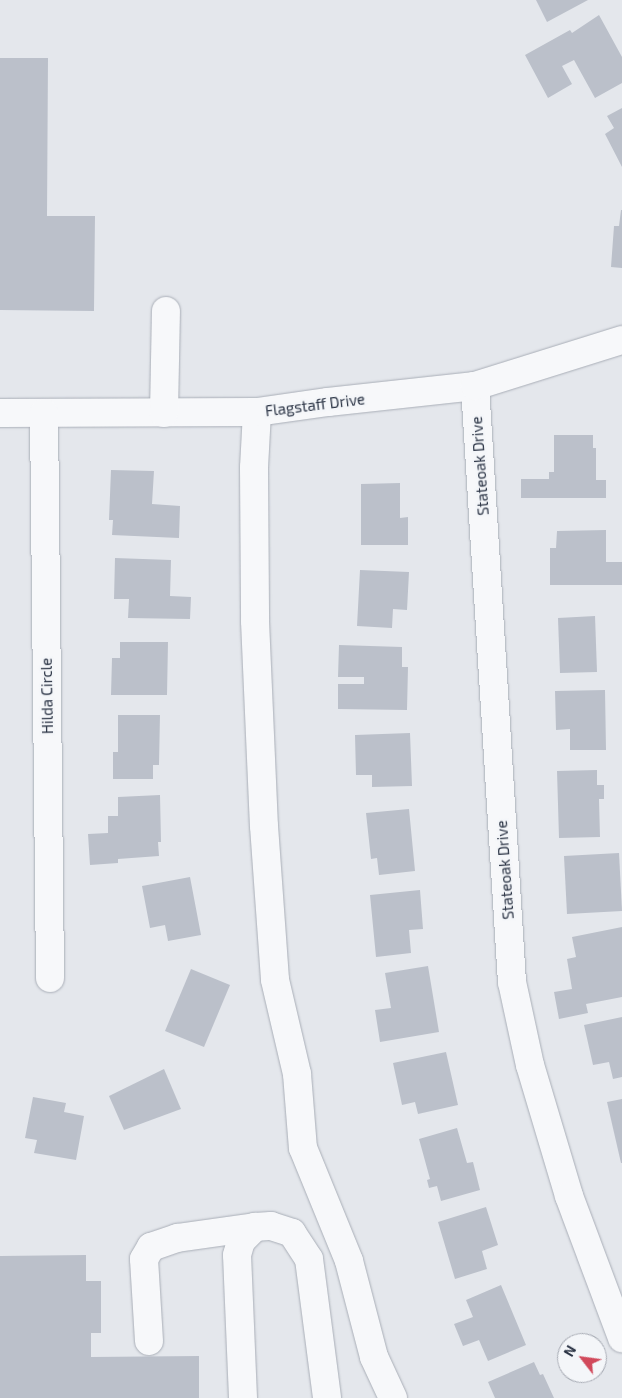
<!DOCTYPE html>
<style>
body{margin:0}
#map{position:relative;width:622px;height:1398px;overflow:hidden;background:#e4e7ec;font-family:"Exo 2",sans-serif}
div>[style]{position:absolute}
[style*='--x']{left:calc(var(--x)*1px);top:calc(var(--y)*1px);width:calc(var(--w)*1px);rotate:calc(var(--a)*1deg)}
.building>*{inset:0;background:#bbc0ca}
.roads{filter:drop-shadow(0 0 1px #a9aeb7) drop-shadow(0 0 1px #a9aeb7)}
.minor>*{height:28px;margin:-14px;padding:0 14px;transform-origin:14px;border-radius:14px;background:#f7f8fa}
span{translate:-50% -50%;white-space:nowrap;text-align:center;line-height:1.15;-webkit-text-stroke:4.5px #f4f6f9;paint-order:stroke}
.street-label{font-size:15px;color:#2b3445}
.north{position:absolute;left:557px;top:1333px;width:50px;height:50px;box-sizing:border-box;background:#f4f6f9;border:1px solid #a4a8b1;border-radius:50%;rotate:300deg;font-size:14px;font-weight:700;line-height:20px;text-align:center;color:#2b3445}
.north::after{content:'';display:block;margin:auto;width:18px;height:22px;background:#d1495b;clip-path:polygon(50% 0,100% 100%,50% 72%,0 100%)}
</style>
<div id="map">
<div class="building">
<div style="clip-path:polygon(536px 0,588px 0,547px 22px)"></div>
<div style="clip-path:polygon(599px 15px,622px 57px,622px 83px,595px 98px,574px 60px,562px 66px,572px 84px,548px 98px,525px 55px,570px 30px,572px 33px)"></div>
<div style="clip-path:polygon(0 58px,48px 58px,47px 216px,95px 216px,94px 311px,0 310px)"></div>
<div style="clip-path:polygon(622px 108px,622px 167px,605px 134px,614px 128px,607px 116px)"></div>
<div style="clip-path:polygon(621px 210px,622px 210px,622px 268px,611px 267px,614px 226px,619px 226px)"></div>
<div style="clip-path:polygon(554px 435px,593px 435px,593px 448px,596px 448px,596px 480px,606px 480px,606px 498px,521px 498px,521px 479px,549px 479px,549px 472px,554px 472px)"></div>
<div style="clip-path:polygon(111px 470px,154px 471px,152px 504px,180px 506px,179px 538px,112px 535px,113px 520px,109px 520px)"></div>
<div style="clip-path:polygon(400px 483px,400px 518px,408px 517px,408px 545px,361px 545px,361px 484px)"></div>
<div style="clip-path:polygon(606px 530px,606px 562px,622px 562px,622px 585px,550px 585px,550px 548px,556px 548px,557px 531px)"></div>
<div style="clip-path:polygon(115px 558px,171px 560px,170px 596px,191px 597px,190px 619px,128px 618px,129px 599px,114px 599px)"></div>
<div style="clip-path:polygon(360px 570px,409px 572px,407px 610px,393px 609px,392px 628px,357px 626px)"></div>
<div style="clip-path:polygon(595px 616px,597px 672px,560px 673px,558px 618px)"></div>
<div style="clip-path:polygon(120px 642px,168px 642px,167px 695px,111px 695px,112px 658px,120px 658px)"></div>
<div style="clip-path:polygon(339px 645px,402px 647px,402px 667px,408px 667px,407px 710px,338px 709px,338px 684px,364px 684px,364px 677px,338px 677px)"></div>
<div style="clip-path:polygon(605px 690px,606px 750px,570px 750px,570px 729px,556px 730px,555px 691px)"></div>
<div style="clip-path:polygon(118px 715px,160px 715px,159px 765px,153px 765px,153px 779px,113px 779px,113px 752px,118px 752px)"></div>
<div style="clip-path:polygon(410px 733px,412px 786px,372px 787px,372px 775px,356px 775px,355px 735px)"></div>
<div style="clip-path:polygon(597px 770px,597px 785px,604px 785px,604px 799px,599px 799px,600px 837px,559px 838px,557px 771px)"></div>
<div style="clip-path:polygon(160px 795px,161px 842px,158px 842px,159px 856px,118px 859px,118px 863px,90px 865px,88px 834px,108px 833px,108px 816px,118px 816px,118px 797px)"></div>
<div style="clip-path:polygon(409px 809px,415px 871px,379px 875px,377px 858px,371px 859px,366px 813px)"></div>
<div style="clip-path:polygon(619px 853px,622px 911px,567px 914px,564px 856px)"></div>
<div style="clip-path:polygon(190px 877px,201px 935px,168px 941px,165px 925px,150px 928px,142px 886px)"></div>
<div style="clip-path:polygon(420px 890px,423px 929px,409px 930px,411px 953px,376px 957px,370px 895px)"></div>
<div style="clip-path:polygon(622px 927px,622px 997px,586px 1004px,588px 1013px,559px 1019px,554px 992px,572px 989px,567px 959px,576px 957px,572px 937px)"></div>
<div style="clip-path:polygon(428px 966px,439px 1032px,380px 1042px,375px 1010px,391px 1008px,385px 973px)"></div>
<div style="clip-path:polygon(191px 969px,230px 985px,204px 1047px,165px 1031px)"></div>
<div style="clip-path:polygon(622px 1017px,622px 1077px,613px 1079px,609px 1062px,593px 1065px,584px 1025px)"></div>
<div style="clip-path:polygon(446px 1052px,458px 1105px,418px 1114px,415px 1102px,402px 1105px,393px 1063px)"></div>
<div style="clip-path:polygon(164px 1069px,181px 1109px,124px 1130px,109px 1096px)"></div>
<div style="clip-path:polygon(33px 1097px,66px 1103px,64px 1112px,84px 1116px,76px 1160px,34px 1153px,37px 1140px,25px 1138px)"></div>
<div style="clip-path:polygon(622px 1099px,622px 1163px,621px 1163px,607px 1102px)"></div>
<div style="clip-path:polygon(457px 1128px,467px 1163px,473px 1162px,480px 1190px,441px 1201px,437px 1186px,429px 1188px,427px 1180px,430px 1179px,419px 1139px)"></div>
<div style="clip-path:polygon(486px 1207px,498px 1245px,482px 1251px,487px 1269px,455px 1279px,438px 1222px)"></div>
<div style="clip-path:polygon(86px 1255px,86px 1281px,101px 1281px,101px 1333px,91px 1333px,91px 1357px,199px 1356px,199px 1398px,0 1398px,0 1256px)"></div>
<div style="clip-path:polygon(501px 1285px,526px 1345px,488px 1361px,479px 1340px,463px 1346px,454px 1324px,473px 1317px,466px 1300px)"></div>
<div style="clip-path:polygon(534px 1362px,540px 1375px,543px 1374px,554px 1398px,495px 1398px,488px 1382px)"></div>
</div>
<div class="roads">
<div class="minor">
<div style="--x:475;--y:386;--w:597;--a:86.45"></div>
<div style="--x:512;--y:982;--w:85;--a:77.8"></div>
<div style="--x:530;--y:1065;--w:137;--a:73.4"></div>
<div style="--x:569;--y:1196;--w:152;--a:69.5"></div>
<div style="--x:257;--y:412;--w:56;--a:93.1"></div>
<div style="--x:254;--y:468;--w:153;--a:89.6"></div>
<div style="--x:255;--y:621;--w:205;--a:87.5"></div>
<div style="--x:264;--y:826;--w:154;--a:85.9"></div>
<div style="--x:275;--y:980;--w:97;--a:76.8"></div>
<div style="--x:297;--y:1074;--w:74;--a:85.4"></div>
<div style="--x:303;--y:1148;--w:122;--a:67.8"></div>
<div style="--x:349;--y:1261;--w:99;--a:75.4"></div>
<div style="--x:374;--y:1357;--w:45;--a:65.1"></div>
<div style="--x:0;--y:413;--w:257;--a:-0.2"></div>
<div style="--x:257;--y:412;--w:72;--a:-8"></div>
<div style="--x:328;--y:402;--w:148;--a:-6.2"></div>
<div style="--x:475;--y:386;--w:154;--a:-17.4"></div>
<div style="--x:44;--y:413;--w:565;--a:89.39"></div>
<div style="--x:164;--y:413;--w:102;--a:-88.9"></div>
<div style="--x:149;--y:1341;--w:82;--a:-93.5"></div>
<div style="--x:144;--y:1259;--w:14;--a:-60"></div>
<div style="--x:151;--y:1247;--w:28;--a:-19"></div>
<div style="--x:177;--y:1238;--w:79;--a:-8"></div>
<div style="--x:243;--y:1398;--w:143;--a:-92.4"></div>
<div style="--x:237;--y:1255;--w:15;--a:-74"></div>
<div style="--x:241;--y:1241;--w:20;--a:-45"></div>
<div style="--x:255;--y:1227;--w:16;--a:-4"></div>
<div style="--x:271;--y:1226;--w:22;--a:18"></div>
<div style="--x:292;--y:1233;--w:31;--a:57"></div>
<div style="--x:309;--y:1259;--w:140;--a:82.6"></div>
</div>
</div>
<div class="street-label">
<span style="left:315px;top:405px;rotate:-7deg">Flagstaff Drive</span>
<span style="left:480px;top:466px;rotate:-94deg">Stateoak Drive</span>
<span style="left:47px;top:696px;rotate:-91deg">Hilda Circle</span>
<span style="left:505px;top:870px;rotate:-94deg">Stateoak Drive</span>
</div>
<div class="north">N</div>
</div>
